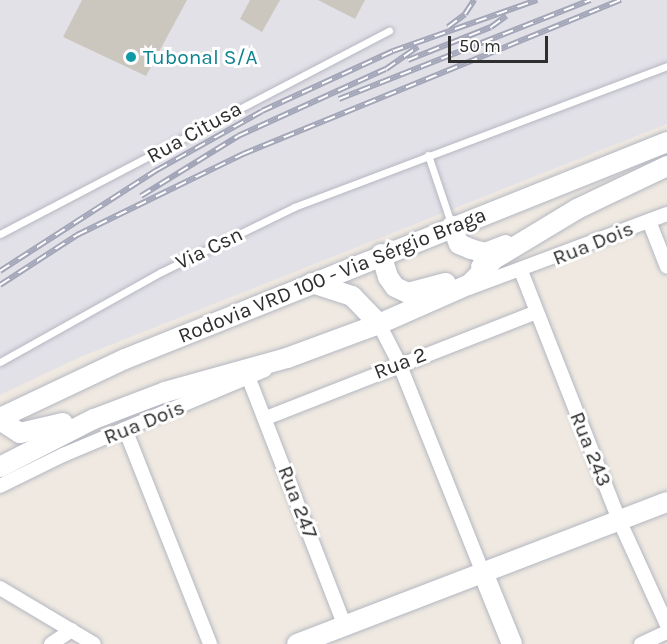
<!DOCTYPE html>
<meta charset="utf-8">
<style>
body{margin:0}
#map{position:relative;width:667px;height:644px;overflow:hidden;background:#efe9e1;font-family:Karla,sans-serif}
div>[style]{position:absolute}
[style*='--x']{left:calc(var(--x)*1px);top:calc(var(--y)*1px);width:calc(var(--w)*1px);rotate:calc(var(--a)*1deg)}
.industrial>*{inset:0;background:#e3e1e8}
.building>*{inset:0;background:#cbc7bf}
.roads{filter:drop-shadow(0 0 2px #b4b7c1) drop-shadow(0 0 2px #b4b7c1)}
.lane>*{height:7px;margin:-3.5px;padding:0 3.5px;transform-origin:3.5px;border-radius:3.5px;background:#fff}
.street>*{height:14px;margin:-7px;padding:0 7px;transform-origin:7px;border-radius:7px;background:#fff}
.secondary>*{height:20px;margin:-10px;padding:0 10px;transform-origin:10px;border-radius:10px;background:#fff}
.rail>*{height:6px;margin-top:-3px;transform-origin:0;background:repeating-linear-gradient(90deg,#fff 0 11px,#a3a6b8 0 22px);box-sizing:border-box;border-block:2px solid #a3a6b8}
.dots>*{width:16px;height:16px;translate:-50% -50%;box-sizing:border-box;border:3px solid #fff;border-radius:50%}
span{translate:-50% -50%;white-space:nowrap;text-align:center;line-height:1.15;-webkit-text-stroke:6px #fff;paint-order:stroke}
.culture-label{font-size:21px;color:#0d838f}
.left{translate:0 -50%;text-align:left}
.street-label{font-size:21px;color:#2e2e2e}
.scale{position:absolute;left:448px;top:36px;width:100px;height:27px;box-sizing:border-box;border:3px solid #2e2e2e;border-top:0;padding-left:8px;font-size:18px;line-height:21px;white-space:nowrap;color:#2e2e2e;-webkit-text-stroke:4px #fff;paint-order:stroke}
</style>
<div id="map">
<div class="industrial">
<div style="clip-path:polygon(0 0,667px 0,667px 124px,80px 357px,0 395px)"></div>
</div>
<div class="building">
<div style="clip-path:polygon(82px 0,187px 0,146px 76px,63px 37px)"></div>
<div style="clip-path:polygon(250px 0,280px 0,262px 32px,240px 19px)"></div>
<div style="clip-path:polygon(318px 0,365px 0,355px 19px)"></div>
</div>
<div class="roads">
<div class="lane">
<div style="--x:428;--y:155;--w:72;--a:71.3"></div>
<div style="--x:0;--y:234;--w:439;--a:-27.6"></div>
<div style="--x:0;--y:362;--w:184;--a:-29.2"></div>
<div style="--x:161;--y:272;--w:148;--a:-26"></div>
<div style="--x:294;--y:207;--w:399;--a:-20.7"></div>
</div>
<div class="street">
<div style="--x:649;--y:221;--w:49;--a:68.6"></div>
<div style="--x:521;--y:271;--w:268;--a:68.5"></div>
<div style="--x:619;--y:520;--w:115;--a:65.4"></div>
<div style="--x:469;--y:288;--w:211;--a:-20.5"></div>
<div style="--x:379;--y:324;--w:44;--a:62.9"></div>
<div style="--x:399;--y:363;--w:228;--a:68.2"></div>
<div style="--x:249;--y:379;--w:265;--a:68.8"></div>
<div style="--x:266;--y:418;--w:290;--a:-21.4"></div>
<div style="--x:125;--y:429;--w:231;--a:68.4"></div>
<div style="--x:0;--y:486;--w:70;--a:-26.2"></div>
<div style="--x:63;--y:455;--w:219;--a:-22.8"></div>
<div style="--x:0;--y:588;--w:109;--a:30.8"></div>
<div style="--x:51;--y:644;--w:25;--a:-34"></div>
<div style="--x:641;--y:644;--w:29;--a:-25"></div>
</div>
<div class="secondary">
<div style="--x:452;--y:226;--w:19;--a:69"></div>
<div style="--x:459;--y:244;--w:13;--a:23"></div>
<div style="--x:471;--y:249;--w:15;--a:16"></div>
<div style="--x:485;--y:253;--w:22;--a:-21"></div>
<div style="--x:381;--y:254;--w:24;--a:73"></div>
<div style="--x:388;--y:277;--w:12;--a:55"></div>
<div style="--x:395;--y:287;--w:14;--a:25"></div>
<div style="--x:408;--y:293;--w:39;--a:-15"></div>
<div style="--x:481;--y:267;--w:112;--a:-31.1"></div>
<div style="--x:577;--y:209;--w:100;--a:-25.5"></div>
<div style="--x:312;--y:283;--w:42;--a:18"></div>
<div style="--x:352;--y:296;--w:39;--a:46"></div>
<div style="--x:0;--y:418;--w:138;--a:-25.3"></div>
<div style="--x:125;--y:359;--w:584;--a:-21.82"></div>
<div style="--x:0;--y:420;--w:24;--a:33"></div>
<div style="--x:20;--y:433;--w:44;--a:-13.1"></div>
<div style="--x:0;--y:467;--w:106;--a:-27.1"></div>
<div style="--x:94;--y:419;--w:76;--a:-20.8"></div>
<div style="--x:165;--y:392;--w:127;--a:-15.6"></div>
<div style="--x:287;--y:358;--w:98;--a:-20.3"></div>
<div style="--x:379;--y:324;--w:99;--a:-23.7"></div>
<div style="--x:470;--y:284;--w:32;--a:-46"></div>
<div style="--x:484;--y:575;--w:74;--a:67.9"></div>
<div style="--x:297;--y:644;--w:396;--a:-21"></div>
</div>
</div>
<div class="rail">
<div style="--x:448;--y:27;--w:21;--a:-37"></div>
<div style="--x:465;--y:14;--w:17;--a:-57"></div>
<div style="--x:408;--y:60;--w:89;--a:-21.7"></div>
<div style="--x:491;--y:27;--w:19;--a:-36"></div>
<div style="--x:339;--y:99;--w:270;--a:-21.5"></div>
<div style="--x:141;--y:196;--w:114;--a:-31.7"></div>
<div style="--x:238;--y:136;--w:162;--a:-24.4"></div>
<div style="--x:386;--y:69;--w:39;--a:-35"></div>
<div style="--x:0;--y:271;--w:187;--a:-32.8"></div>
<div style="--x:157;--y:170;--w:120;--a:-29.3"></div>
<div style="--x:262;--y:111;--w:144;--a:-24.6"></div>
<div style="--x:393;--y:51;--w:153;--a:-19.5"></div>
<div style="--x:0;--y:285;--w:92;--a:-33"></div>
<div style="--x:77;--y:235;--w:185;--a:-26"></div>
<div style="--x:243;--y:154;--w:408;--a:-22.2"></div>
</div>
<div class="dots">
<div style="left:131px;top:57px;background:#0f9aa8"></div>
</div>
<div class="culture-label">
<span class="left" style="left:143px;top:57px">Tubonal S/A</span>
</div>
<div class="street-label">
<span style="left:194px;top:132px;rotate:-29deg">Rua Citusa</span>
<span style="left:593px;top:243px;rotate:-22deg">Rua Dois</span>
<span style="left:209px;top:248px;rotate:-26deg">Via Csn</span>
<span style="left:332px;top:275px;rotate:-22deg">Rodovia VRD 100 - Via Sérgio Braga</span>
<span style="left:400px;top:363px;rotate:-21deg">Rua 2</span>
<span style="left:144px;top:422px;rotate:-22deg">Rua Dois</span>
<span style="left:591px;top:449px;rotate:68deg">Rua 243</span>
<span style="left:298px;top:502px;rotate:69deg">Rua 247</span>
</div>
<div class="scale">50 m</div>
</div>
